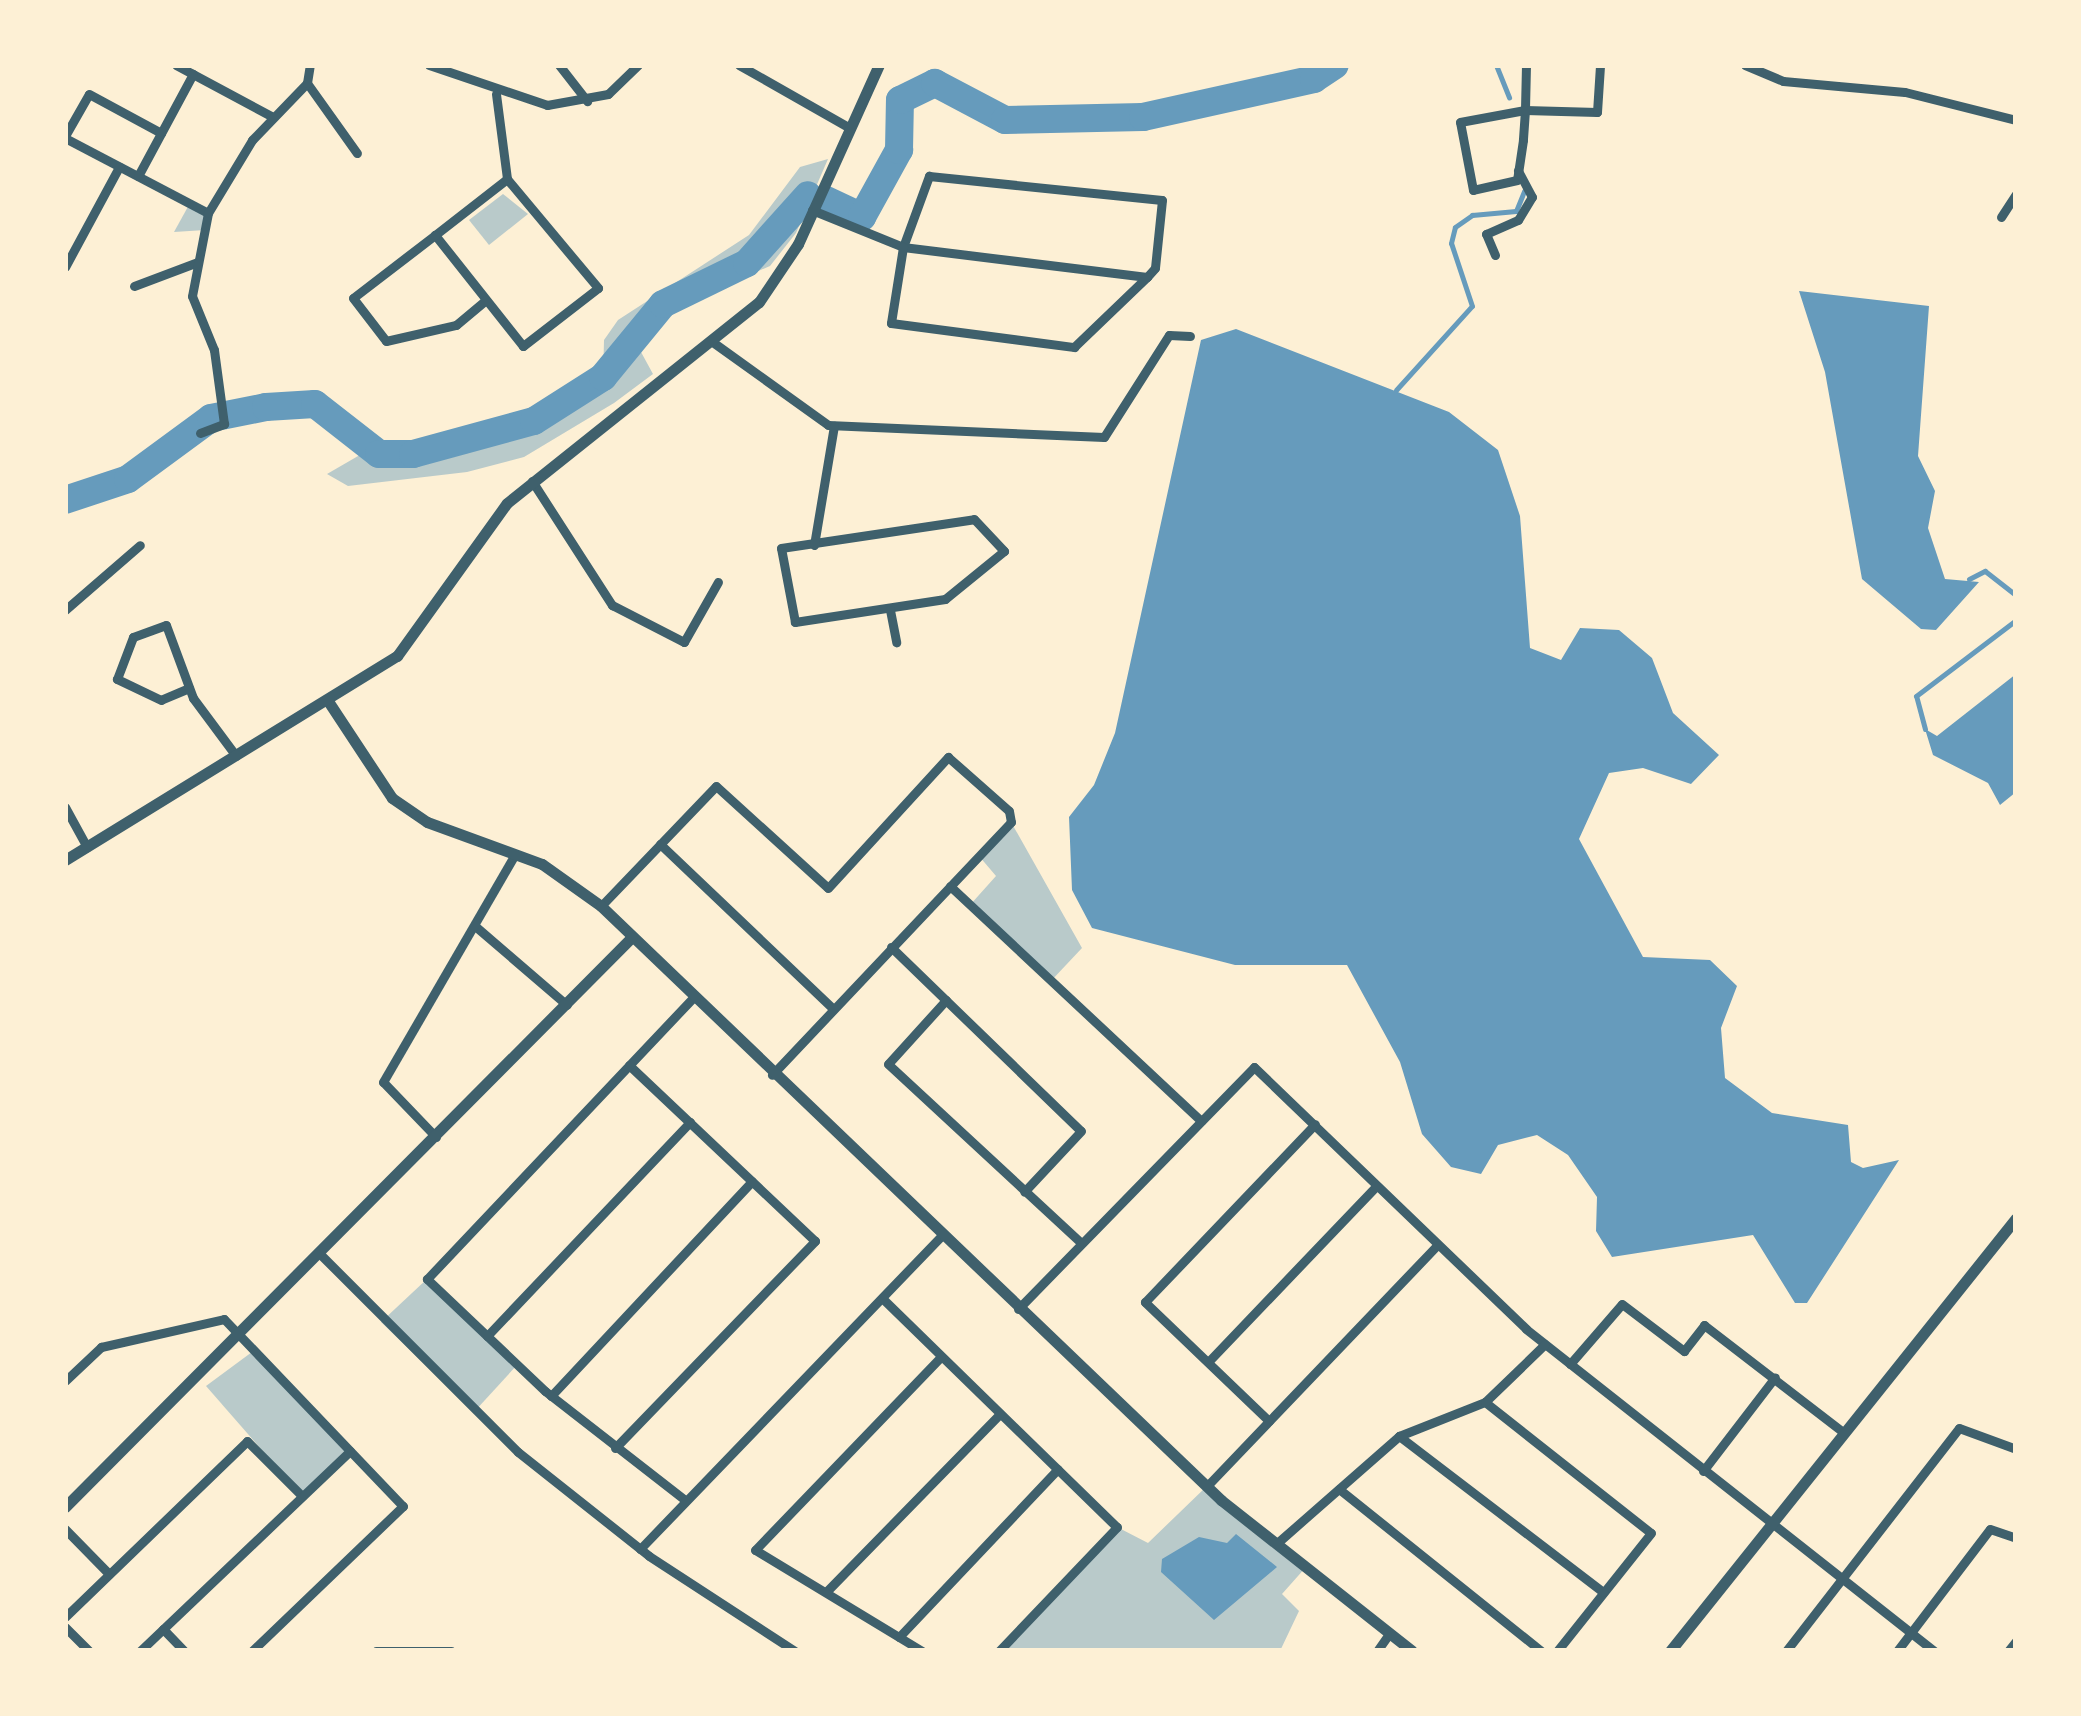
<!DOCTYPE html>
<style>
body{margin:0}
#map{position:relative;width:2081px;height:1716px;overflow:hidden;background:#fdf0d5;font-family:"DejaVu Sans",sans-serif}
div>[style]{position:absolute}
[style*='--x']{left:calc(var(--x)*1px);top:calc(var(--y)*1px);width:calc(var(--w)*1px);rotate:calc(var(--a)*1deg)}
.green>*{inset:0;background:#b9caca}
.water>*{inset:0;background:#669bbc}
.stream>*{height:5px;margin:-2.5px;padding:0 2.5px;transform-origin:2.5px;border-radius:2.5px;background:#669bbc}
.river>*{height:28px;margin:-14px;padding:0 14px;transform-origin:14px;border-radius:14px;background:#669bbc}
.minor>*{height:9px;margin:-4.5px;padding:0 4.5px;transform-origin:4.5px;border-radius:4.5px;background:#3f606c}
.tertiary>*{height:11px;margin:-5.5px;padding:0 5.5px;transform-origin:5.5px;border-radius:5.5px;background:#3f606c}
span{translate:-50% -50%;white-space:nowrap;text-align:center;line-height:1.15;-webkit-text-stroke:9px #fdf0d5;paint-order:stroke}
.frame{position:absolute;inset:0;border:68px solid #fdf0d5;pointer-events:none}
</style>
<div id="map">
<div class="green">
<div style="clip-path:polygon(828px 159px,796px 233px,770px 266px,662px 313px,641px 352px,653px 374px,614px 403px,524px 457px,467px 472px,348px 486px,327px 474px,365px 452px,416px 458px,492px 439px,577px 402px,603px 381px,604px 340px,618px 320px,749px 235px,800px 167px)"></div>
<div style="clip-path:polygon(503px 194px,528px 214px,489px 245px,469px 220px)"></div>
<div style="clip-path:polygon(190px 203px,208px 213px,205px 230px,174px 232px)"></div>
<div style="clip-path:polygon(1011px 822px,1082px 948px,1050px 982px,970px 905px,996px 876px,979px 856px)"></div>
<div style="clip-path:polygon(427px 1279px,517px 1365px,474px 1412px,381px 1322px)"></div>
<div style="clip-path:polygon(252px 1352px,350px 1451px,302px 1496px,206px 1386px)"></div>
<div style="clip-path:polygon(1207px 1486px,1306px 1567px,1282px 1594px,1299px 1611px,1280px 1651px,999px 1651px,1117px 1527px,1148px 1543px)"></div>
</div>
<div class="water">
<div style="clip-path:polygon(1799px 291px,1929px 306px,1918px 456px,1935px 491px,1928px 528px,1945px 579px,1979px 582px,1936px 630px,1921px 629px,1862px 579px,1825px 372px)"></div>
<div style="clip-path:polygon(1236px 329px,1449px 412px,1498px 450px,1520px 516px,1530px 648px,1561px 660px,1580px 628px,1619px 630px,1652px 658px,1673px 713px,1719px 755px,1691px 784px,1643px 768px,1609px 773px,1579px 839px,1643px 957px,1710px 960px,1737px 986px,1721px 1028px,1725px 1078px,1772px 1113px,1848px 1125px,1851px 1162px,1863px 1168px,1899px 1160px,1807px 1303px,1795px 1303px,1753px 1235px,1612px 1257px,1596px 1231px,1597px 1197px,1568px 1155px,1537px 1135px,1498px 1145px,1481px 1174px,1451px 1167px,1422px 1134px,1400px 1062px,1347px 965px,1235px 965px,1092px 928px,1072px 890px,1069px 817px,1094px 785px,1115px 733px,1201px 340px)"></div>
<div style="clip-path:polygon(2016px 674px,2016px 792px,2000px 805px,1988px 783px,1933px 755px,1925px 729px,1937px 736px)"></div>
<div style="clip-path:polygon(1236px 1534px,1277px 1567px,1214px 1620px,1161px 1572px,1162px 1559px,1199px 1537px,1227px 1543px)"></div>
</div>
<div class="stream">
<div style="--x:1496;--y:65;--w:35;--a:68"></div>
<div style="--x:1396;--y:390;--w:113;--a:-47.9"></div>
<div style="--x:1472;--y:306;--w:66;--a:-108.4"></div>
<div style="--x:1451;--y:243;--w:16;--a:-76"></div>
<div style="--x:1455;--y:227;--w:21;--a:-35"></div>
<div style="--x:1472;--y:215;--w:44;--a:-5.2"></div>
<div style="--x:1516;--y:211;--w:22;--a:-68"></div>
<div style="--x:1969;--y:579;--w:18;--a:-27"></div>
<div style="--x:1985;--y:571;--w:39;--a:38"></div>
<div style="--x:1925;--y:729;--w:34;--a:-105"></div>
<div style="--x:1916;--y:696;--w:126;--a:-37.2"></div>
</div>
<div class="river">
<div style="--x:826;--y:200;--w:40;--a:25"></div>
<div style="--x:862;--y:217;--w:77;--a:-61.1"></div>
<div style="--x:899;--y:150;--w:50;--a:-88.9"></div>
<div style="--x:900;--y:100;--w:39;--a:-26"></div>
<div style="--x:935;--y:83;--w:79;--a:27.9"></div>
<div style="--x:1005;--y:120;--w:138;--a:-1.2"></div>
<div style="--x:1143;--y:117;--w:175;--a:-12.5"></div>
<div style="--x:1314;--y:79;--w:25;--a:-34"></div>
<div style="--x:65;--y:500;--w:66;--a:-18.4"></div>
<div style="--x:128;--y:479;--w:103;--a:-36.3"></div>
<div style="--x:211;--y:418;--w:56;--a:-11.3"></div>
<div style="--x:266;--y:407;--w:49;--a:-3.5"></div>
<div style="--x:315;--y:404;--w:81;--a:38"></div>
<div style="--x:379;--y:454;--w:34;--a:0"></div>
<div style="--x:413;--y:454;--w:125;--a:-15.3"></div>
<div style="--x:534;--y:421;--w:82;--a:-32.5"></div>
<div style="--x:603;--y:377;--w:94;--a:-50.6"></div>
<div style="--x:663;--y:304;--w:93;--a:-26"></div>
<div style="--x:747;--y:263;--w:91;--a:-48.1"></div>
</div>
<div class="minor">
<div style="--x:176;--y:65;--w:110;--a:28.2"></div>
<div style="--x:429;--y:65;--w:125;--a:18.7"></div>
<div style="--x:547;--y:105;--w:62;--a:-10.2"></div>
<div style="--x:608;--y:94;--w:42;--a:-44"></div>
<div style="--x:559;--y:65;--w:46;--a:52.1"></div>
<div style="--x:739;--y:65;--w:128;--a:29.6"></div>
<div style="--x:1526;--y:65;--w:45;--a:91.3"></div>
<div style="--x:1525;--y:110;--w:30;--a:94"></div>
<div style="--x:1523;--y:140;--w:40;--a:98.5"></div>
<div style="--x:1517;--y:180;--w:45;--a:167.2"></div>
<div style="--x:1473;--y:190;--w:69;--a:-100.8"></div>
<div style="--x:1460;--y:122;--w:66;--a:-10.5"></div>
<div style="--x:1525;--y:110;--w:72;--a:1.6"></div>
<div style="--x:1597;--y:112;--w:47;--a:-86.3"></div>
<div style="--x:1745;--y:65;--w:41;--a:22.8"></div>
<div style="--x:1783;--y:81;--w:122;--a:5.2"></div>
<div style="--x:1905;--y:92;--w:114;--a:14.2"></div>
<div style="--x:307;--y:83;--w:86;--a:54.5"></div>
<div style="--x:496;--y:94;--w:86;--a:82.6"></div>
<div style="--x:507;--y:179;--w:142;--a:50.1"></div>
<div style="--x:598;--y:288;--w:95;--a:142.3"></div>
<div style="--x:523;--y:346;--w:142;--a:-128.4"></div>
<div style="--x:435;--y:235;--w:91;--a:-37.9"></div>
<div style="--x:65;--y:136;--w:48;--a:-60.3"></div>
<div style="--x:89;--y:94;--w:82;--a:28.4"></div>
<div style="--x:65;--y:138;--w:161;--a:27.7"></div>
<div style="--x:138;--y:176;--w:116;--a:-61.7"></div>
<div style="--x:929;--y:176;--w:234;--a:5.9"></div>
<div style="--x:1162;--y:200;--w:68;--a:95.9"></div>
<div style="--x:1155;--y:268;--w:12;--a:132"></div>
<div style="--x:1147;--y:277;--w:246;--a:-173"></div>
<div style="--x:903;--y:247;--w:76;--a:-69.9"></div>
<div style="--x:812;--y:210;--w:98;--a:22.1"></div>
<div style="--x:903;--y:247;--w:77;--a:99"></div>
<div style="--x:891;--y:323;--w:185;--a:7.5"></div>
<div style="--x:1074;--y:347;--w:101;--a:-43.8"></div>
<div style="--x:2001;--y:217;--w:27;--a:-57"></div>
<div style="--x:435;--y:235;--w:103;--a:142.5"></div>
<div style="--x:353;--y:298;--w:54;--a:52.5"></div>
<div style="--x:386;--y:341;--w:72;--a:-12.9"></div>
<div style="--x:456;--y:325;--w:39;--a:-40"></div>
<div style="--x:1495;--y:255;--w:23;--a:-113"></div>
<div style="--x:1486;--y:234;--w:35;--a:-24"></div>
<div style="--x:1518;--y:220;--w:27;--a:-59"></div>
<div style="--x:1532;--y:197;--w:30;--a:-118"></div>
<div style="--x:65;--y:267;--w:114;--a:-61.6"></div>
<div style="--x:134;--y:286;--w:68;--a:-20.6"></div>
<div style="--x:714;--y:343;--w:140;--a:35.7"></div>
<div style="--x:828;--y:425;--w:276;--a:2.5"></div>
<div style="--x:1104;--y:437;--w:121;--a:-57.5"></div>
<div style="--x:1169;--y:335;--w:21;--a:3"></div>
<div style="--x:200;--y:433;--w:26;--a:-21"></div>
<div style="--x:224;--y:424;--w:75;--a:-97.7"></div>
<div style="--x:214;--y:350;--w:58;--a:-112.2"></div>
<div style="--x:192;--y:296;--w:85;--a:-79.1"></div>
<div style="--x:208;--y:213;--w:85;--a:-58.9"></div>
<div style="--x:252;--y:140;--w:79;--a:-46"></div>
<div style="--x:307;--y:83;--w:18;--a:-81"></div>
<div style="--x:532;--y:481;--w:148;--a:57.2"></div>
<div style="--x:612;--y:605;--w:81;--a:27.2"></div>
<div style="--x:684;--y:642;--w:69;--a:-60.5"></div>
<div style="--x:974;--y:519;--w:44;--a:46.8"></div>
<div style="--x:1004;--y:551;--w:76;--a:140.9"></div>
<div style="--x:945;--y:599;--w:152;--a:171.3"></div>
<div style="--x:795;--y:622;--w:75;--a:-100.7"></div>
<div style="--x:781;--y:548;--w:195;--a:-8.5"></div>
<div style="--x:814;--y:545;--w:121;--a:-80.5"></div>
<div style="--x:65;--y:610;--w:99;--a:-40.9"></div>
<div style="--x:890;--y:610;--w:33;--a:79"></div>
<div style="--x:189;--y:688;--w:30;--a:157"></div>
<div style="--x:161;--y:700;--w:49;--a:-154.5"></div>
<div style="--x:117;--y:679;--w:45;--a:-69.1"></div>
<div style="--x:133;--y:637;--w:35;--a:-20"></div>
<div style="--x:166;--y:625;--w:78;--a:69.7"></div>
<div style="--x:193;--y:698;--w:72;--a:53.4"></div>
<div style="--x:65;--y:807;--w:46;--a:61.2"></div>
<div style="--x:660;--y:844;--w:239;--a:43.6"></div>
<div style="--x:950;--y:886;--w:344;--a:43.1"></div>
<div style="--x:601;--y:906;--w:166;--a:-46.2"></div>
<div style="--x:716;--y:786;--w:151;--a:42.3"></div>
<div style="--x:828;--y:888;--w:178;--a:-47.5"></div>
<div style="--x:948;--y:757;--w:81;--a:41.5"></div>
<div style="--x:1009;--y:811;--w:11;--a:80"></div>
<div style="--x:1011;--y:822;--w:348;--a:133.4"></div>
<div style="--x:475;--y:926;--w:121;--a:40.7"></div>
<div style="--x:891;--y:947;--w:264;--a:44.1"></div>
<div style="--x:1081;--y:1131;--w:83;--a:133.1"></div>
<div style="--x:946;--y:1000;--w:86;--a:132.2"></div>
<div style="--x:888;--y:1064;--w:263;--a:42.8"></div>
<div style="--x:436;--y:1137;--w:76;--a:-133.9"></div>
<div style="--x:383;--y:1082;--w:261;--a:-59.9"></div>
<div style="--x:322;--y:1256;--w:277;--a:45"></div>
<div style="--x:518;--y:1452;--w:167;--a:38.4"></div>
<div style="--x:649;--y:1556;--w:174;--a:33.1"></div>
<div style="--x:882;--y:1298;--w:328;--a:44.3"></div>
<div style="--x:1117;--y:1527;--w:171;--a:133.6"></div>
<div style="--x:1018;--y:1309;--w:338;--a:-45.7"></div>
<div style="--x:1254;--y:1067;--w:378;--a:43.9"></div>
<div style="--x:1526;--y:1329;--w:520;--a:38.28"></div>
<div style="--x:487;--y:1336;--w:295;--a:-46.5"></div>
<div style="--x:1209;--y:1361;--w:242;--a:-46.3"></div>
<div style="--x:1570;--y:1364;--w:79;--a:-49.1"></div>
<div style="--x:1622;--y:1304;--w:78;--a:37.2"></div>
<div style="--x:1684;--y:1351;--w:33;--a:-52"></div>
<div style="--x:1704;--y:1325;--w:177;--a:37.6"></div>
<div style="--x:65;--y:1381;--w:50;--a:-43.4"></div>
<div style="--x:101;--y:1347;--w:126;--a:-12.8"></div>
<div style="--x:224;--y:1319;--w:259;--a:46.3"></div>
<div style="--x:403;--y:1506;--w:209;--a:136.2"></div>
<div style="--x:551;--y:1396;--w:294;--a:-46.9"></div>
<div style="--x:1485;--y:1402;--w:211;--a:38.3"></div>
<div style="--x:1651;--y:1533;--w:151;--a:128.5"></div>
<div style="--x:1269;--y:1421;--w:172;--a:-136.2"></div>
<div style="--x:1145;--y:1302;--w:246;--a:-46.3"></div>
<div style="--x:1399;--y:1436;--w:257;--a:37.4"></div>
<div style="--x:615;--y:1448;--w:288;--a:-46"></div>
<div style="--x:815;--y:1241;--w:256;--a:-136.6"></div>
<div style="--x:1703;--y:1471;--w:118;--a:-52.5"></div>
<div style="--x:1207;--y:1486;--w:333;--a:-46.3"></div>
<div style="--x:1339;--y:1489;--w:259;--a:38.7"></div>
<div style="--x:685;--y:1500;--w:177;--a:-142.1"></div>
<div style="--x:545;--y:1391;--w:163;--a:-136.5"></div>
<div style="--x:427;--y:1279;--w:387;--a:-46.6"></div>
<div style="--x:65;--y:1529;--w:63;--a:45.6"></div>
<div style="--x:1276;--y:1544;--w:164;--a:-41.3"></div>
<div style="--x:1399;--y:1436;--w:92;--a:-21.6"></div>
<div style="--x:1485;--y:1402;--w:83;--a:-44"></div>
<div style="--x:640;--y:1549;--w:436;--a:-46.1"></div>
<div style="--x:826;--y:1592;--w:249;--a:-45.7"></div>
<div style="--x:65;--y:1617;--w:253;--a:-44"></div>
<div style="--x:247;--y:1441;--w:78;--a:45"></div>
<div style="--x:65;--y:1627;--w:34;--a:45"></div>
<div style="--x:163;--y:1629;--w:30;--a:46"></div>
<div style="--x:899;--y:1637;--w:231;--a:-46.6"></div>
<div style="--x:140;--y:1651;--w:290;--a:-43.6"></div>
<div style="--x:376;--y:1651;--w:75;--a:0"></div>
<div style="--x:922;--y:1651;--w:195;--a:-148.8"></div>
<div style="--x:755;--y:1550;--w:268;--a:-46.1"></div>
<div style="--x:1377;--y:1651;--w:21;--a:-55"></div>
<div style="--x:1786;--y:1651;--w:282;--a:-52.2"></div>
<div style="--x:1959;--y:1428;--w:61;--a:20.2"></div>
<div style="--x:1897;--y:1651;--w:153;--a:-52.7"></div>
<div style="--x:1990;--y:1529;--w:28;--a:19"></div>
<div style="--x:2008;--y:1651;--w:13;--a:-51"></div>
</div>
<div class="tertiary">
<div style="--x:328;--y:701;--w:116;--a:56.6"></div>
<div style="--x:392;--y:798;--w:42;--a:34.4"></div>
<div style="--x:427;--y:822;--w:122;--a:20.1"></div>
<div style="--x:542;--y:864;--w:72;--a:35.4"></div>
<div style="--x:601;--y:906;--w:859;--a:43.77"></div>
<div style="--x:1221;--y:1500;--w:243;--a:38.3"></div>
<div style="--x:65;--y:860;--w:390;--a:-31.6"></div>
<div style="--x:397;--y:656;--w:188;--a:-54.3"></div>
<div style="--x:507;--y:503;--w:322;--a:-38.6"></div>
<div style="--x:759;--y:302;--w:70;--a:-56.1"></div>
<div style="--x:798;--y:244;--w:196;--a:-65.7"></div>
<div style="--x:65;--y:1507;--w:803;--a:-45.15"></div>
<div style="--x:1670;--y:1651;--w:554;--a:-51.37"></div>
</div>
<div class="frame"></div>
</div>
